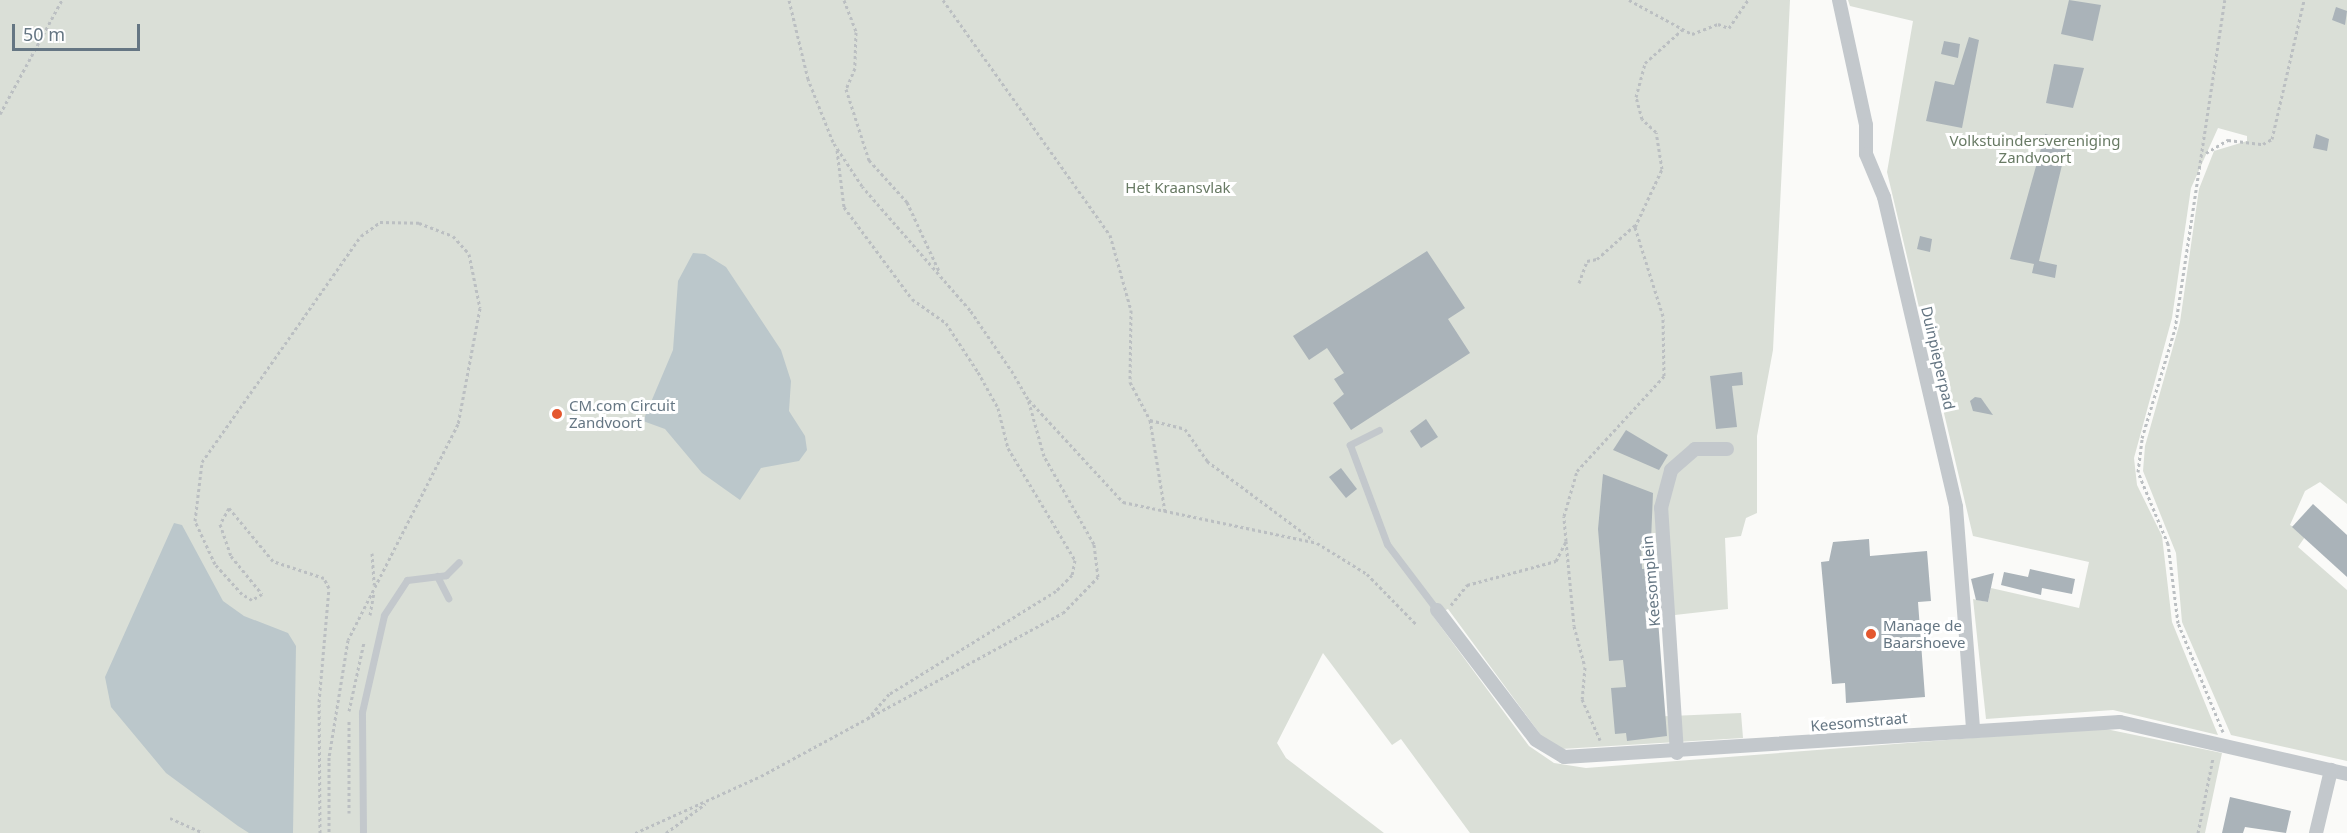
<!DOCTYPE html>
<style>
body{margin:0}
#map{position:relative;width:2347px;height:833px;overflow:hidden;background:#fafaf8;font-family:"Noto Sans",sans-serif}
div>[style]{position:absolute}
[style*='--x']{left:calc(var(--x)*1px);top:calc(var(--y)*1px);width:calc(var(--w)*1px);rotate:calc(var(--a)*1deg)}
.green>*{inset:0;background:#dadfd7}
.water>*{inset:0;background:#bbc7cb}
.building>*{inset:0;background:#aab3b9}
.path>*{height:3px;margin-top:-1.5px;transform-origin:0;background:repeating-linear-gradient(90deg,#bbbfc2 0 3px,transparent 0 6px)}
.service>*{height:7px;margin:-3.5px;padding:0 3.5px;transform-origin:3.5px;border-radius:3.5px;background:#c3c8cc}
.minor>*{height:14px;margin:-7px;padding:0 7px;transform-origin:7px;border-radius:7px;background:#c3c8cc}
.dots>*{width:16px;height:16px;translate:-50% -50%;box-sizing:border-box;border:3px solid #fff;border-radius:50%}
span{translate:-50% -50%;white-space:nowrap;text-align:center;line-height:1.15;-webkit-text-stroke:6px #fff;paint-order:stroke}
.park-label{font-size:15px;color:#687a64}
.street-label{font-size:15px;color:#657683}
.poi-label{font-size:15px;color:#657683}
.left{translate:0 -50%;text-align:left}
.scale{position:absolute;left:12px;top:24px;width:128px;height:27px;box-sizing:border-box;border:3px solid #657683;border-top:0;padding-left:8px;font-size:18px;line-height:21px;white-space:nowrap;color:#657683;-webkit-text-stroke:4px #fff;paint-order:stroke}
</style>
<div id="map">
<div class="green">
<div style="clip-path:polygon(0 0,1790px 0,1773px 350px,1757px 436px,1757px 513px,1746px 518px,1741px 536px,1725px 538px,1728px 609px,1666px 616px,1642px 639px,1647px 717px,1741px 713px,1743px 738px,1561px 749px,1543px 738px,1448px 609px,1433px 616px,1529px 746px,1554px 763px,1586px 768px,2101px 728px,2222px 753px,2205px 833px,1470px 833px,1401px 739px,1392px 745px,1323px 653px,1277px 743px,1286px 758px,1384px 833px,0 833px)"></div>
<div style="clip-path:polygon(1848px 0,2347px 0,2347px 504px,2320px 482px,2305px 491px,2290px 525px,2307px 534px,2298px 547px,2347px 590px,2347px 761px,2231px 735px,2182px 622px,2176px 553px,2143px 471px,2145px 446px,2180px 322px,2199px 189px,2214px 151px,2247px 141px,2247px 136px,2218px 128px,2191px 188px,2172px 318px,2134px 458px,2137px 485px,2162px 536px,2172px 622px,2218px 735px,2113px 710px,1986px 719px,1973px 599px,1988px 602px,1991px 588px,2079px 608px,2089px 562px,1973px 536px,1887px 172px,1913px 21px,1850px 6px)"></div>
</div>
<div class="water">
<div style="clip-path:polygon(693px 253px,705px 254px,726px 267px,781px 350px,791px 381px,789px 411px,805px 436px,807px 450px,799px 461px,761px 468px,740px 500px,702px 473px,665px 429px,643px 421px,673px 350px,678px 281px)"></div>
<div style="clip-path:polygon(174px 523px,182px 525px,223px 601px,244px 616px,288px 633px,296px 646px,293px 833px,249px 833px,238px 826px,166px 773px,111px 707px,105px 677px)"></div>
</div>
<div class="building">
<div style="clip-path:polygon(2069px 0,2101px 5px,2093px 41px,2061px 34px)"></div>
<div style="clip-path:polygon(2336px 7px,2347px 11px,2345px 25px,2332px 20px)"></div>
<div style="clip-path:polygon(1969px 37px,1979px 40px,1962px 128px,1926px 121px,1935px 81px,1954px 85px)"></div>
<div style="clip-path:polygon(1944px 41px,1960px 44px,1958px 58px,1941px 54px)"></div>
<div style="clip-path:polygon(2054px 64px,2084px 68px,2073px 108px,2046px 103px)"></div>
<div style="clip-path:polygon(2045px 134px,2068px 140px,2039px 261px,2057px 265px,2055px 278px,2032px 273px,2034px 264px,2010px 259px)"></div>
<div style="clip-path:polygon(2316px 134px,2329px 139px,2327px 151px,2313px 148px)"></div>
<div style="clip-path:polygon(1920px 236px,1932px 239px,1930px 252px,1917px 249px)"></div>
<div style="clip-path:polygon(1427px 251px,1465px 308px,1448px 319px,1470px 353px,1351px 430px,1333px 403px,1344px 394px,1334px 379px,1344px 373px,1327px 348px,1309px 360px,1293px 336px)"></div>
<div style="clip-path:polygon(1742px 372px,1743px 385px,1732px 386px,1737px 427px,1716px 429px,1710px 376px)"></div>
<div style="clip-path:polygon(1975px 397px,1981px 398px,1993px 415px,1973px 411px,1970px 401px)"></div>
<div style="clip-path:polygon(1426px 419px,1438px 437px,1421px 448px,1410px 431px)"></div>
<div style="clip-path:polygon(1626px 430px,1668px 455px,1659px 470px,1613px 450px)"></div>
<div style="clip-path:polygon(1341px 468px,1357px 489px,1346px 498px,1329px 477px)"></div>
<div style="clip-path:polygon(1603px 474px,1653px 493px,1651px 541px,1641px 542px,1642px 569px,1654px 568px,1667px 736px,1627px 741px,1626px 733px,1615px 734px,1611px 688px,1626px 687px,1623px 660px,1609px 661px,1598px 529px)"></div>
<div style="clip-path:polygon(2313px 504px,2347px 535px,2347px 577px,2292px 527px)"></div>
<div style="clip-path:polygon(1869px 539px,1870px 556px,1927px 551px,1931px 601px,1918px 602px,1925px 697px,1846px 703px,1845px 683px,1832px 684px,1821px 562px,1829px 561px,1833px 542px)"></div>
<div style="clip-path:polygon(2030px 569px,2075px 579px,2072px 594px,2042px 588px,2041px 595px,2001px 585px,2004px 572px,2028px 577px)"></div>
<div style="clip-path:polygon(1994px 573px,1988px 602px,1976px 600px,1971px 579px)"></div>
<div style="clip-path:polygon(2230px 797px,2291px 811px,2286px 833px,2245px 827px,2243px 833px,2222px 833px)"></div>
</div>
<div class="path">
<div style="--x:844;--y:0;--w:34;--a:69"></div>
<div style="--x:856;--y:32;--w:36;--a:92"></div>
<div style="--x:855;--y:68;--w:23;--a:113"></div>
<div style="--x:846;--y:89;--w:75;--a:72.1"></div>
<div style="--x:869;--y:160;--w:57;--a:47.9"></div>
<div style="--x:907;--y:202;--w:78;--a:65.1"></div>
<div style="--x:943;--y:0;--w:288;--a:54.6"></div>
<div style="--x:1110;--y:235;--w:78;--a:74.4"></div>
<div style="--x:1131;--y:310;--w:72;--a:90.8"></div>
<div style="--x:1130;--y:382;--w:43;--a:62.2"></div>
<div style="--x:1150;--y:420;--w:93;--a:80.7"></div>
<div style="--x:1629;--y:0;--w:72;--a:28.4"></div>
<div style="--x:1692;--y:34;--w:28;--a:-21"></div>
<div style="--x:1718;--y:24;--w:12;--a:20"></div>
<div style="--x:1729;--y:28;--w:34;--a:-56"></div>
<div style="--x:0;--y:114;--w:130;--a:-61.5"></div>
<div style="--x:837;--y:150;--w:57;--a:83"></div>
<div style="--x:844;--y:207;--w:114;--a:53.5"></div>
<div style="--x:912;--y:299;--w:42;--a:35.2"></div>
<div style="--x:946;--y:323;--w:59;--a:56.9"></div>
<div style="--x:978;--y:372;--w:41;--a:60.9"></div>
<div style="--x:998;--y:408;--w:41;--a:76"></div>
<div style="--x:1008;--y:448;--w:131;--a:59.1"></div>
<div style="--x:1075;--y:560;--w:15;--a:101"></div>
<div style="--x:1072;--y:575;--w:23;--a:135"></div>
<div style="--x:1056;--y:591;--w:196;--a:148.3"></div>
<div style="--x:889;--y:694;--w:32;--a:131"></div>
<div style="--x:2206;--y:153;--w:26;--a:-31"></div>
<div style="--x:2228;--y:140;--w:35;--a:7"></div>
<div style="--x:2263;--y:144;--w:10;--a:-29"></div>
<div style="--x:2272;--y:139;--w:143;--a:-77"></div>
<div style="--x:1579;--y:283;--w:23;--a:-70"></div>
<div style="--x:1587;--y:261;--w:10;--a:-11"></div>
<div style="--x:1597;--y:259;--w:51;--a:-41.8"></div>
<div style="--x:1029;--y:400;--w:139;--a:47.3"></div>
<div style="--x:1123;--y:502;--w:198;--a:11.9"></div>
<div style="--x:1317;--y:543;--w:59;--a:31.8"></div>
<div style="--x:1367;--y:574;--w:70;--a:45.6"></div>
<div style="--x:1150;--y:420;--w:36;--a:14"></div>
<div style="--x:1185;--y:429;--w:39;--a:55"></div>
<div style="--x:1207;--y:461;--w:132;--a:36.7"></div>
<div style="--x:1566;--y:541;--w:85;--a:84.6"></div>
<div style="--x:1574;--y:626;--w:42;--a:75"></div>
<div style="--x:1585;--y:667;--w:32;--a:95"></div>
<div style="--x:1582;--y:699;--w:45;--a:66.3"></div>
<div style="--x:372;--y:553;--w:32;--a:86"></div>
<div style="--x:1451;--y:605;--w:26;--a:-51"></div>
<div style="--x:1467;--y:585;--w:92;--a:-15.1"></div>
<div style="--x:1556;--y:561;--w:22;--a:-63"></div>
<div style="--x:1566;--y:541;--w:25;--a:-95"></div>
<div style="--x:1564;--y:516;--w:47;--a:-73.9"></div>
<div style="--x:1577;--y:471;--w:129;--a:-47.5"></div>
<div style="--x:1664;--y:376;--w:60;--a:-91"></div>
<div style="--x:1663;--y:316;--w:93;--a:-107.5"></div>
<div style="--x:1635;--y:227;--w:64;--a:-65"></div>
<div style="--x:1662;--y:169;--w:37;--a:-99"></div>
<div style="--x:1656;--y:132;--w:19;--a:-137"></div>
<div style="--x:1642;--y:119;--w:23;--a:-105"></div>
<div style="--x:1636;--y:97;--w:35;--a:-75"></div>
<div style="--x:1645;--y:63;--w:50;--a:-41.7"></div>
<div style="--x:370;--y:615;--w:23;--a:-80"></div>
<div style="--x:349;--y:711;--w:71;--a:-77.7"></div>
<div style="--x:349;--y:721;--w:92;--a:90"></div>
<div style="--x:2223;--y:732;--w:118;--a:-112.4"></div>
<div style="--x:2178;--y:623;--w:80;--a:-97.2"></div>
<div style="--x:2168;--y:544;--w:78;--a:-112.6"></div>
<div style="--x:2138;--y:472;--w:34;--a:-83"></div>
<div style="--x:2142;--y:438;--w:114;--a:-73.2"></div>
<div style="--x:2175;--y:329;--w:333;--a:-81.4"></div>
<div style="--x:170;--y:818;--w:36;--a:24"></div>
<div style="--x:320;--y:833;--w:131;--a:-90.4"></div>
<div style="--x:319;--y:702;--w:114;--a:-85"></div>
<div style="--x:329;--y:588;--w:11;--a:-117"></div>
<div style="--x:324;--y:578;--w:54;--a:-161.6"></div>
<div style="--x:273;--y:561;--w:69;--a:-129.7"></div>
<div style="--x:229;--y:508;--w:18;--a:119"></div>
<div style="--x:220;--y:524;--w:34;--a:71"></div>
<div style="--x:231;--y:556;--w:49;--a:50.8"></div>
<div style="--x:262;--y:594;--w:12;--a:149"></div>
<div style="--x:252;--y:600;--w:12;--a:-149"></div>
<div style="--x:242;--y:594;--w:40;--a:-132"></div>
<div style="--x:215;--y:564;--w:47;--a:-114.9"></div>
<div style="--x:195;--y:521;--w:59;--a:-83.2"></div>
<div style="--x:202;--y:462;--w:276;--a:-54.9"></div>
<div style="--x:361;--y:236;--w:24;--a:-36"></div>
<div style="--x:380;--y:222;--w:39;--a:1"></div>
<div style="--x:419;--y:223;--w:36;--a:21"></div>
<div style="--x:453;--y:236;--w:24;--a:48"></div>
<div style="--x:469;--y:254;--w:55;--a:78.5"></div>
<div style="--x:480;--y:308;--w:118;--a:100.7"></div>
<div style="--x:458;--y:424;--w:242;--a:117"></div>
<div style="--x:348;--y:640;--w:119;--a:99.2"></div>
<div style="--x:329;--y:757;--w:76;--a:90"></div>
<div style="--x:635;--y:833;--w:138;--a:-24.3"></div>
<div style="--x:761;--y:776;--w:343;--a:-28.4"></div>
<div style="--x:1063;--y:613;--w:50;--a:-45.8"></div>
<div style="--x:1098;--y:577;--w:33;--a:-97"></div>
<div style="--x:1094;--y:544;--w:101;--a:-119.6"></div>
<div style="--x:1044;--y:456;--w:59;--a:-105.7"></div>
<div style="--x:1028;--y:399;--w:30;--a:-120"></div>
<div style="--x:1013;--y:373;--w:76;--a:-124.3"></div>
<div style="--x:970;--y:310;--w:164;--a:-131.1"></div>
<div style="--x:862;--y:186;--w:53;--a:-123.4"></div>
<div style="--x:833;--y:142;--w:68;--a:-111.6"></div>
<div style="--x:808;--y:79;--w:81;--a:-103.5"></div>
<div style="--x:666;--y:833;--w:49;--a:-36.6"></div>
<div style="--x:2198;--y:833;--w:76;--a:-78.7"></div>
</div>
<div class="service">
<div style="--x:1379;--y:430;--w:33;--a:153"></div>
<div style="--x:1350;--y:445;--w:106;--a:69.5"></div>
<div style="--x:1387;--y:544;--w:83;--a:52.9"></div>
<div style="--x:437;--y:576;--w:25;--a:63"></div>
<div style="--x:363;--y:833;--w:121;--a:-90.5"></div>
<div style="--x:362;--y:712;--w:99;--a:-77.2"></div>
<div style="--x:384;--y:615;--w:42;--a:-56.7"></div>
<div style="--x:407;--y:580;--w:39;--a:-7"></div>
<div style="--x:446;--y:575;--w:18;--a:-45"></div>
</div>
<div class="minor">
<div style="--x:1839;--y:0;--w:128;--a:77.8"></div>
<div style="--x:1866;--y:125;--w:29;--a:90"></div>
<div style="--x:1866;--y:154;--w:47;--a:67.3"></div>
<div style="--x:1884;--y:197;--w:318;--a:76.9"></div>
<div style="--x:1956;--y:507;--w:224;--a:85.6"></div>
<div style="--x:1437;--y:610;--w:163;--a:52.7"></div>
<div style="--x:1536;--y:740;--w:33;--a:31"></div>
<div style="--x:1564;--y:757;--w:557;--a:-3.6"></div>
<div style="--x:2120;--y:722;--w:233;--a:12.9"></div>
<div style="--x:1677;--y:753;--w:246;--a:-93.7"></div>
<div style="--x:1661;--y:508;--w:39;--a:-75"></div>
<div style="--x:1671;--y:470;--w:32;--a:-41"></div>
<div style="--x:1695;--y:449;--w:32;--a:0"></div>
<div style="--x:2316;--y:833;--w:65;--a:-76.6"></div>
</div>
<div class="dots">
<div style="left:557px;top:414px;background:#e4572e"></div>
<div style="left:1871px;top:634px;background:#e4572e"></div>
</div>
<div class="park-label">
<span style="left:2035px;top:149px">Volkstuindersvereniging<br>Zandvoort</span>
<span style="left:1178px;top:188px">Het Kraansvlak</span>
</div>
<div class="street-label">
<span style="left:1938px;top:358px;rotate:77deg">Duinpieperpad</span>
<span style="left:1651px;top:581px;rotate:-95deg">Keesomplein</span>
<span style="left:1859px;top:722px;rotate:-5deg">Keesomstraat</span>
</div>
<div class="poi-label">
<span class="left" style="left:569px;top:414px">CM.com Circuit<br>Zandvoort</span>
<span class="left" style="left:1883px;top:634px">Manage de<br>Baarshoeve</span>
</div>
<div class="scale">50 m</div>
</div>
